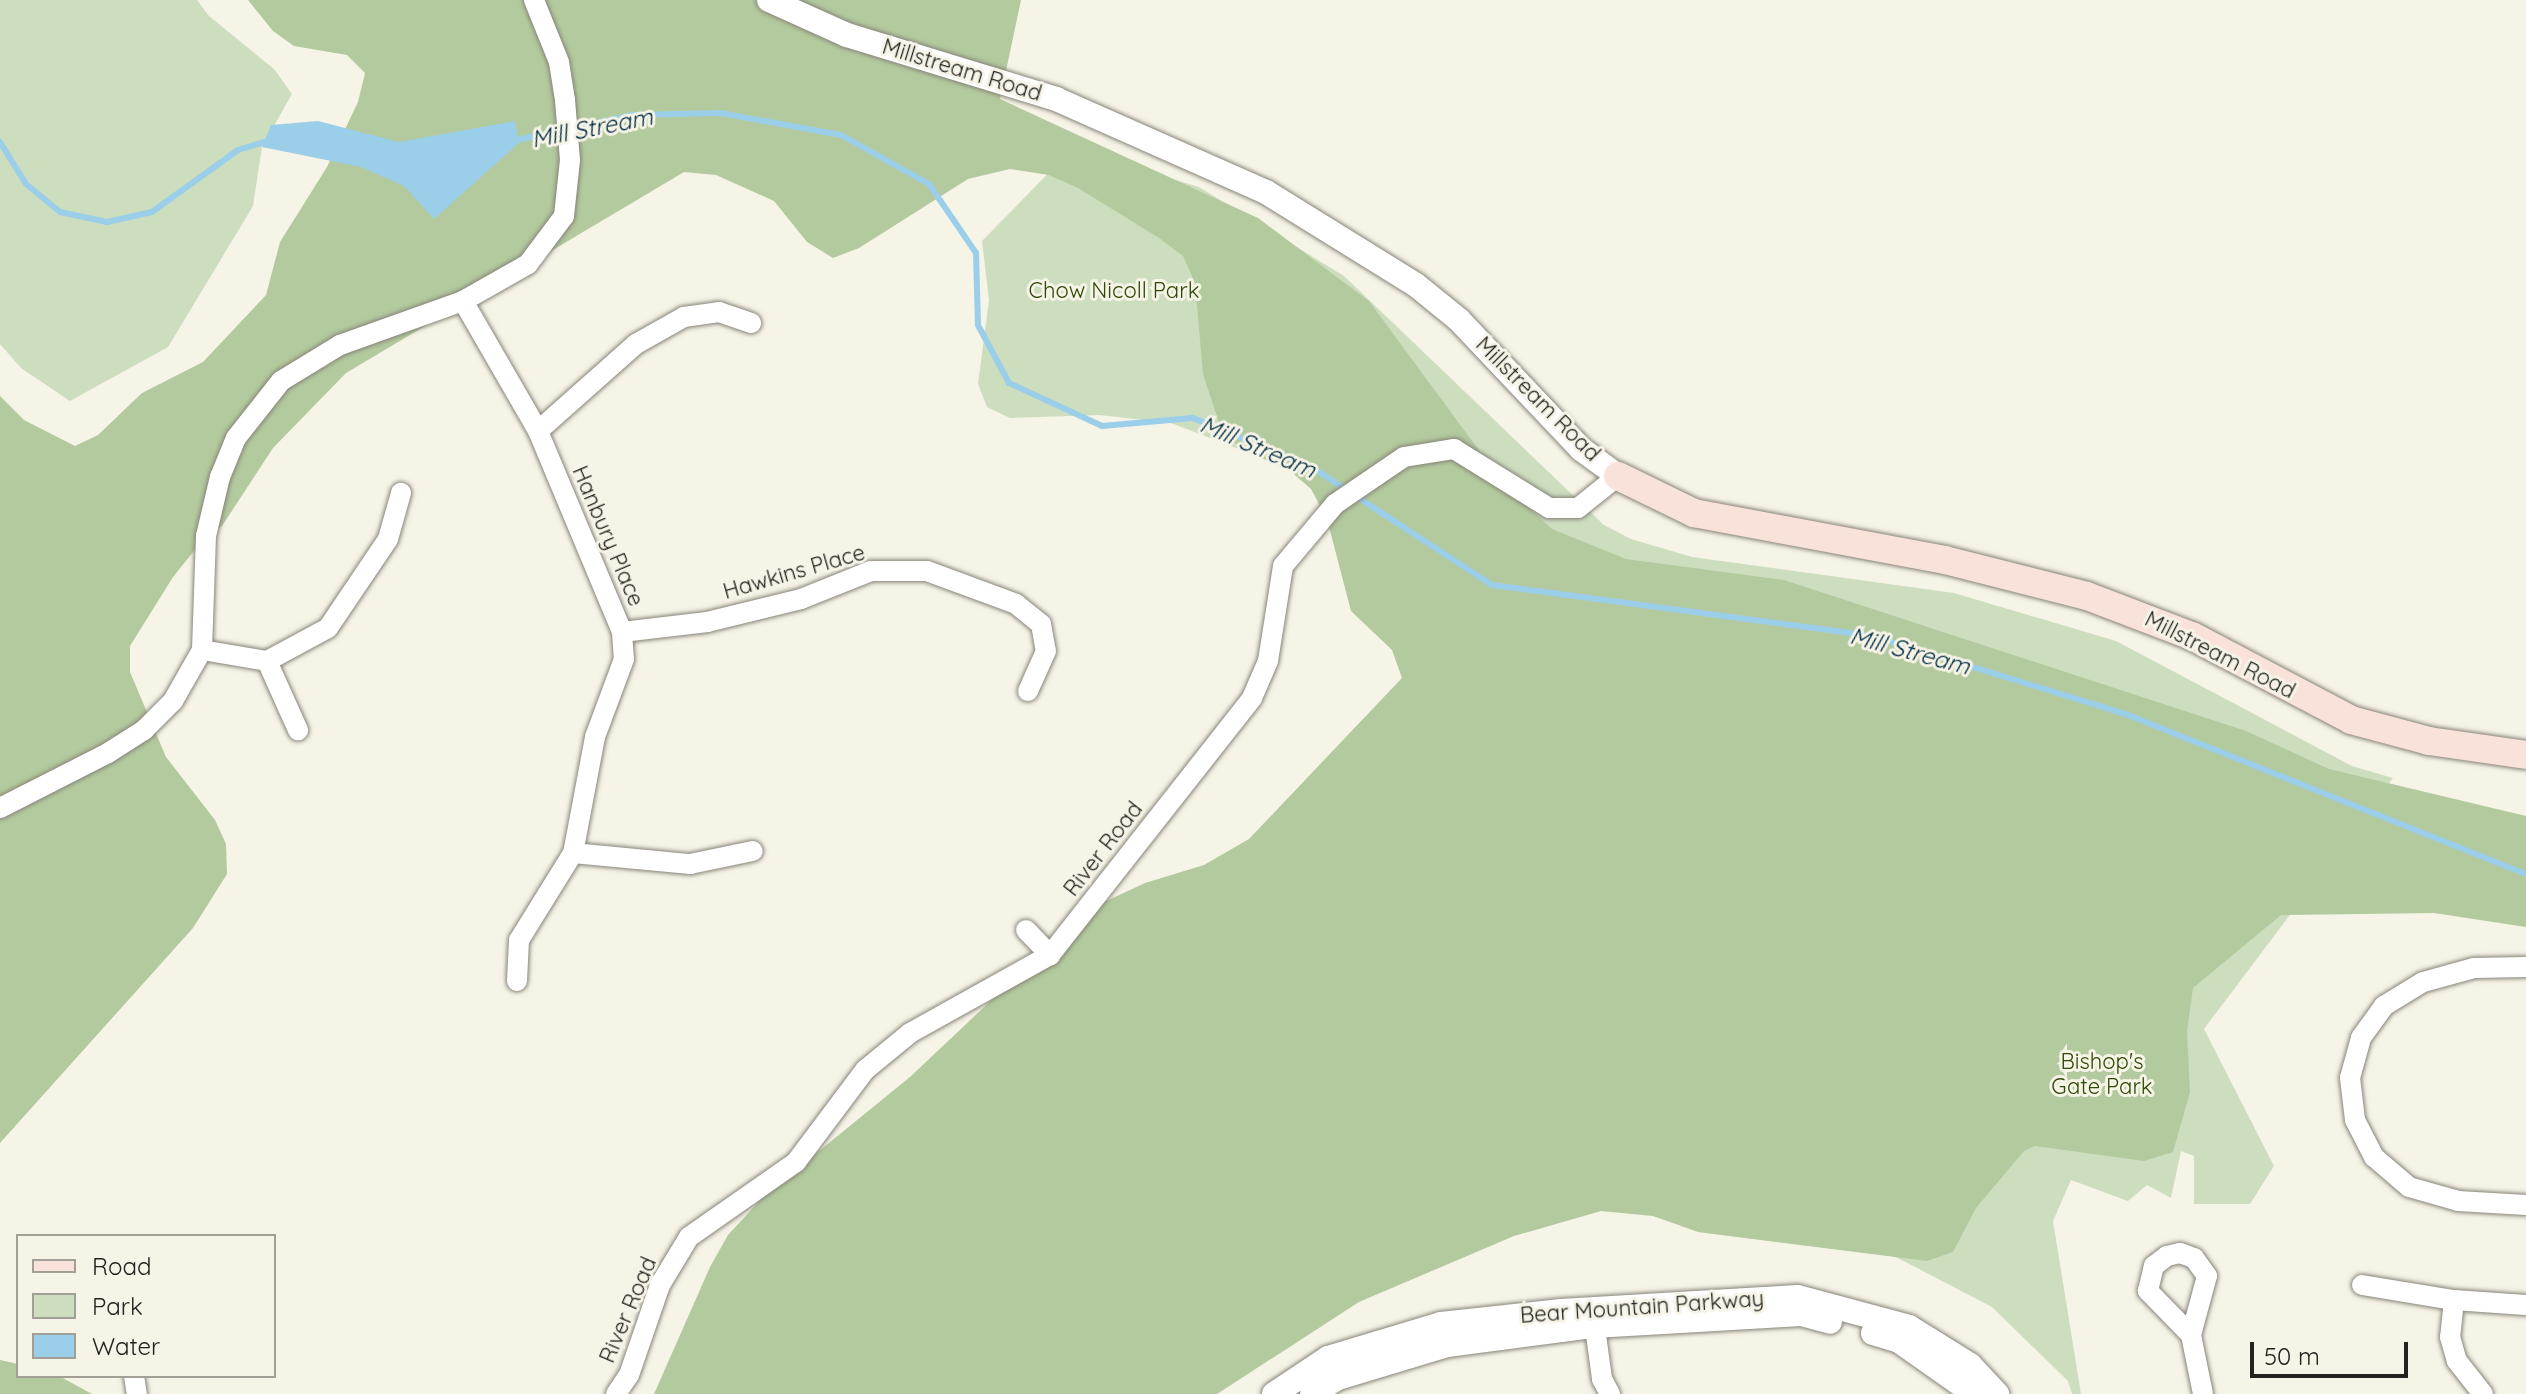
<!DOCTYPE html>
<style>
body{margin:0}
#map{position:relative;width:2526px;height:1394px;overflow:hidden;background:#f6f3e7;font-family:Quicksand,sans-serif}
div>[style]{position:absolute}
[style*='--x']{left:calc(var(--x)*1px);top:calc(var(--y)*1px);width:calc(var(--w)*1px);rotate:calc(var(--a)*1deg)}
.green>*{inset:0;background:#cddebf}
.forest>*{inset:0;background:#b3ca9e}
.water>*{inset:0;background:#9bcee9}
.stream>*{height:6px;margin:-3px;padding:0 3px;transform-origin:3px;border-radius:3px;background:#9bcee9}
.roads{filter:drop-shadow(0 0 2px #878479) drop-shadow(0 0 2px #878479)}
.minor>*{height:20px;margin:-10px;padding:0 10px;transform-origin:10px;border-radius:10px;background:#fff}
.tertiary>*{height:24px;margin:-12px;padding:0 12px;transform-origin:12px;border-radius:12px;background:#fff}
.secondary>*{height:28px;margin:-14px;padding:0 14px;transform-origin:14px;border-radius:14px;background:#f9e2da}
span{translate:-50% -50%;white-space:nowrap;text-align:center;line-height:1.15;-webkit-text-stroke:6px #f6f3e7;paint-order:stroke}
.street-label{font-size:22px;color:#23221e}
.park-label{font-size:22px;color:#2e4905}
.water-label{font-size:24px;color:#033044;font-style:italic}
.legend{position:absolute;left:16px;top:1234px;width:260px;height:144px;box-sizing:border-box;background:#f6f3e7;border:2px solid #a29f97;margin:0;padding:10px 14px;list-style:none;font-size:24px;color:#23221e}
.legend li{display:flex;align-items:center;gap:16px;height:40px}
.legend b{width:40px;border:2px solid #a29f97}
.scale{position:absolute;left:2250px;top:1342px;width:158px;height:36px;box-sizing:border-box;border:4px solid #23221e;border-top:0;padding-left:10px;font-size:24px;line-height:28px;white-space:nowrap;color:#23221e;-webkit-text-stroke:6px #f6f3e7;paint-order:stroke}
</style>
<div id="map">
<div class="green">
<div style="clip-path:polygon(0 0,197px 0,209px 16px,274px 69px,292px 94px,262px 147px,253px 206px,168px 347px,70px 401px,21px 368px,0 344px)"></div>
<div style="clip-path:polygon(1072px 149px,1199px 187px,1344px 276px,1604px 525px,1631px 539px,1692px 557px,1954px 593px,2116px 641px,2352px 766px,2393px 778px,2204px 1029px,2274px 1166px,2250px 1204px,2194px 1204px,2194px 1156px,2181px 1151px,2171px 1198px,2147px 1185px,2128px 1201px,2071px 1180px,2053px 1221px,2081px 1394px,2072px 1394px,2068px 1381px,1992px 1307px,1892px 1255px,1784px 1239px,1332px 492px,1270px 461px,1171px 423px,1099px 415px,1010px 418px,987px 407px,978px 384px,989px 300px,982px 241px)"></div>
</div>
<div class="forest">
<div style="clip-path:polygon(248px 0,1021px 0,1000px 99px,1258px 218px,1369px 301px,1506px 487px,1552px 529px,1626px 559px,1784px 580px,2246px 731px,2329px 769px,2526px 816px,2526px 927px,2434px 913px,2281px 915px,2193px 988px,2187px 1031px,2190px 1092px,2173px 1152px,2144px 1161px,2035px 1146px,2024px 1151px,1976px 1208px,1953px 1252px,1927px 1261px,1698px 1232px,1653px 1216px,1601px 1211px,1514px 1236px,1359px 1302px,1217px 1394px,654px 1394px,710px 1267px,728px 1235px,765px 1195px,910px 1077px,1087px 910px,1145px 883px,1204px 865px,1249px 839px,1402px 678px,1392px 650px,1351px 611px,1327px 519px,1311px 489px,1288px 469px,1246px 452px,1222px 432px,1203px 374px,1195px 283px,1183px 256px,1159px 238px,1078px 188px,1049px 175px,1010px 169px,968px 179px,859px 248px,833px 258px,807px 242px,774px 201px,716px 175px,684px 172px,346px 373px,273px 448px,222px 526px,206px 536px,173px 577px,130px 646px,130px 672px,166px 757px,215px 820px,226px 844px,227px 874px,193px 928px,0 1143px,0 396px,24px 420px,75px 446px,98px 435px,142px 393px,203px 362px,266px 295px,280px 242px,327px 167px,358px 102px,365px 73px,347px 55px,294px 46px,273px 31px)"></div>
<div style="clip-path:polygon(0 1360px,18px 1364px,18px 1376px,59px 1376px,92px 1394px,0 1394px)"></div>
</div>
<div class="water">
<div style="clip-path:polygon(318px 121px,399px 142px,515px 121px,519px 143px,434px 219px,404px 186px,361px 167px,262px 147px,271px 125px)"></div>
</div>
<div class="stream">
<div style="--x:512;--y:141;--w:124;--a:-12.1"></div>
<div style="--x:633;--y:115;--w:87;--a:-1.3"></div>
<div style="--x:720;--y:113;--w:123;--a:10.3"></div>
<div style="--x:841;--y:135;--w:101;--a:29.1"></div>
<div style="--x:929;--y:184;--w:83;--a:55.7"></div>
<div style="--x:976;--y:253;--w:72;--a:88.4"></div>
<div style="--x:978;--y:325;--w:66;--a:61.9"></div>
<div style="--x:1009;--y:383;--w:102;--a:24.8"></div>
<div style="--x:1102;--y:426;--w:91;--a:-5"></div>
<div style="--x:1193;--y:418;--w:126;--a:22.3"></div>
<div style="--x:1310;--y:466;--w:217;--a:33.2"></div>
<div style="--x:1492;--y:585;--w:383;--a:7.6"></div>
<div style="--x:1872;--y:636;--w:268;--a:17.1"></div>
<div style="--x:2128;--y:715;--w:429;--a:21.8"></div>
<div style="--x:0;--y:142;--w:49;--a:58.2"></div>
<div style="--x:26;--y:184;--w:44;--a:39.5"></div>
<div style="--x:60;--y:212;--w:48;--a:12"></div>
<div style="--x:107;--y:222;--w:46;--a:-12.5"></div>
<div style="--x:152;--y:212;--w:106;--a:-35.8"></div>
<div style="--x:238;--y:150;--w:37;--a:-17"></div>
</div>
<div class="roads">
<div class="minor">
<div style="--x:463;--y:301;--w:150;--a:60"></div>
<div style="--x:538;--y:431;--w:218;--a:67.3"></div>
<div style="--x:622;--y:632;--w:27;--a:86"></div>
<div style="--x:624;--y:659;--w:83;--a:110.4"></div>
<div style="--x:595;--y:737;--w:118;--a:100.7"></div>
<div style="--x:573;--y:853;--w:102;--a:121.8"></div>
<div style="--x:519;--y:940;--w:41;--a:92.8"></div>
<div style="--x:538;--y:431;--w:131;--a:-41.6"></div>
<div style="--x:636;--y:344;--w:55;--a:-29.4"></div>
<div style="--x:684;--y:317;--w:35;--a:-8"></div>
<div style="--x:719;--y:312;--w:34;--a:19"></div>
<div style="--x:622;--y:632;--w:86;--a:-6.7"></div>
<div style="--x:707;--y:622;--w:97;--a:-13.7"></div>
<div style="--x:801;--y:599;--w:75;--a:-21.8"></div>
<div style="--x:871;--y:571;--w:56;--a:0"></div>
<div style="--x:927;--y:571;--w:95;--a:20.3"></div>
<div style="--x:1016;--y:604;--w:32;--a:39"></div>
<div style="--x:1041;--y:624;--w:27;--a:80"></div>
<div style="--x:1046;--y:651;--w:44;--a:114.2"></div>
<div style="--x:202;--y:650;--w:66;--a:9.6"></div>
<div style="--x:267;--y:661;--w:69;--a:-28.4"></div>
<div style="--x:328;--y:628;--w:107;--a:-56"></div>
<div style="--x:388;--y:539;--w:48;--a:-74.2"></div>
<div style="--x:267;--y:661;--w:76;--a:65.8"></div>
<div style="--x:0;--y:808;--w:121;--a:-27"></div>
<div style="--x:108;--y:753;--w:43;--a:-32.6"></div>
<div style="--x:144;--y:730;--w:41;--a:-45"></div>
<div style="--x:173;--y:701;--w:59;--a:-60.4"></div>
<div style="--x:202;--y:650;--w:114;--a:-88"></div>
<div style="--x:206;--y:536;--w:61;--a:-76.7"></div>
<div style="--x:220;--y:477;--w:42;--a:-67.7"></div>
<div style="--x:236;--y:438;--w:73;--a:-51.7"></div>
<div style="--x:281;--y:381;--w:69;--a:-31.4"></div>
<div style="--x:340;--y:345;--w:131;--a:-19.7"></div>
<div style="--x:463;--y:301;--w:75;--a:-29.6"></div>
<div style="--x:528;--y:264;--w:60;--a:-53.1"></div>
<div style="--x:564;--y:216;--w:56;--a:-83.9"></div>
<div style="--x:570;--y:160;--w:60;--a:-94.8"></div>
<div style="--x:565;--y:100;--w:38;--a:-99"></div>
<div style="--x:559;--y:62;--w:67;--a:-112"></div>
<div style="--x:573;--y:853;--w:118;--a:5.4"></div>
<div style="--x:690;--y:864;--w:64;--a:-11.7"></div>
<div style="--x:1026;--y:930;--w:35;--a:46"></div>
<div style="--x:2526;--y:967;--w:52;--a:178.9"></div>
<div style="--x:2474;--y:968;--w:53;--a:164.6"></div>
<div style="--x:2423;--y:982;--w:46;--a:148.4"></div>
<div style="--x:2384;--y:1006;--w:39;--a:126"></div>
<div style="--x:2361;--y:1038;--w:41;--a:105.4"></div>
<div style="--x:2350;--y:1078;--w:42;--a:83.2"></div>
<div style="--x:2355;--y:1120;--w:42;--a:62.8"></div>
<div style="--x:2374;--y:1157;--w:46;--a:40.6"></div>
<div style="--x:2409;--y:1187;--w:51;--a:15.9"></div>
<div style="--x:2458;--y:1201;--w:68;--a:3.4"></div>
<div style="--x:2362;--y:1285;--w:93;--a:9.3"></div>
<div style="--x:2454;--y:1300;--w:72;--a:4"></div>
<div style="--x:2454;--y:1300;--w:37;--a:96"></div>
<div style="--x:2450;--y:1337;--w:25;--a:74"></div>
<div style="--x:2457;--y:1361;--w:42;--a:51.8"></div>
<div style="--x:1593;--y:1313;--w:67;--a:82.2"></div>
<div style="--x:1602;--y:1379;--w:17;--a:62"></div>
<div style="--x:2191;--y:1335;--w:62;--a:-134.3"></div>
<div style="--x:2148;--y:1291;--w:26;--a:-77"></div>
<div style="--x:2154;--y:1266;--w:16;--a:-38"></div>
<div style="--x:2167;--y:1256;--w:13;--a:-13"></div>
<div style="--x:2180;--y:1253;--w:15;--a:20"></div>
<div style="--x:2194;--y:1258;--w:22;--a:54"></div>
<div style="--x:2207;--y:1276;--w:61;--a:105.2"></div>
<div style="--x:2191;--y:1335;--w:60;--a:78.5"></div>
<div style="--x:134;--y:1376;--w:18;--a:81"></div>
<div style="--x:616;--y:1394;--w:23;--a:-56"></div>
<div style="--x:629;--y:1375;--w:95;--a:-71"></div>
<div style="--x:660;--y:1285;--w:56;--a:-58.9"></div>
<div style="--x:689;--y:1237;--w:131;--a:-35"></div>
<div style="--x:796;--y:1162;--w:115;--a:-53.1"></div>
<div style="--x:865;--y:1070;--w:58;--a:-39.4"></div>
<div style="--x:910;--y:1033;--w:160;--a:-29.1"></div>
<div style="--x:1050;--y:955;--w:327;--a:-51.8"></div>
<div style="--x:1252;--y:698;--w:40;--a:-66.6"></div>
<div style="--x:1268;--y:661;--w:96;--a:-81"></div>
<div style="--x:1283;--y:566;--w:81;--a:-50"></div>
<div style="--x:1335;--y:504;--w:83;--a:-34.3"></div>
<div style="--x:1404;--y:457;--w:51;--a:-9.1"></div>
<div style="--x:1454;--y:449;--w:112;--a:31.8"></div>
<div style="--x:1549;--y:508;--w:29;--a:0"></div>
<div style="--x:1578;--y:508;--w:51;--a:-38.7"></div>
</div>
<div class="tertiary">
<div style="--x:769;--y:0;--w:85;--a:24.2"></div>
<div style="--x:847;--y:35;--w:219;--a:17"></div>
<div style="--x:1056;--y:99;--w:230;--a:23.9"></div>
<div style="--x:1266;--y:192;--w:176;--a:31.8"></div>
<div style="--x:1416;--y:285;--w:55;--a:39.1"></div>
<div style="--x:1459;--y:320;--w:178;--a:46.6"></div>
<div style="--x:1581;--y:449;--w:46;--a:36.1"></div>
<div style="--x:1873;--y:1333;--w:27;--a:17"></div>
<div style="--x:1899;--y:1341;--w:92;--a:35.2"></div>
<div style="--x:1274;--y:1394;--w:65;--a:-33.7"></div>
<div style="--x:1328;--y:1358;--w:118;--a:-16.7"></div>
<div style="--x:1441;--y:1324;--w:121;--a:-6.2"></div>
<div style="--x:1561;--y:1311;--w:237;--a:-3.4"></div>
<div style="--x:1798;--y:1297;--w:115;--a:15.1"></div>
<div style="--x:1909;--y:1327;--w:72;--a:31.9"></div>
<div style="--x:1970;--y:1365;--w:40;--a:47"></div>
<div style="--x:1312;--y:1394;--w:31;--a:-32"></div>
<div style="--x:1338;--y:1378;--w:114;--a:-16.8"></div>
<div style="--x:1447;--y:1345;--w:148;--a:-7.4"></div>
<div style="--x:1594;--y:1326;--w:207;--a:-3.3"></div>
<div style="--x:1801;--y:1314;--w:30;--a:15"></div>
</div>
<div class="secondary">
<div style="--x:1618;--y:476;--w:85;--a:26"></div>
<div style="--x:1694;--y:513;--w:255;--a:10.6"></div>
<div style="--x:1945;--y:560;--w:146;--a:14.2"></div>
<div style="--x:2087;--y:596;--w:112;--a:20.9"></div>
<div style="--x:2192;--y:636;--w:180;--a:27.8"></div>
<div style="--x:2351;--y:720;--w:81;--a:15.1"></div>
<div style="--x:2429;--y:741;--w:98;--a:8.2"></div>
</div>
</div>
<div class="street-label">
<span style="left:962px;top:70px;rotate:17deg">Millstream Road</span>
<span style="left:1538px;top:399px;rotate:45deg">Millstream Road</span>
<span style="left:608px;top:536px;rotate:67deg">Hanbury Place</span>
<span style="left:794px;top:572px;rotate:-16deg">Hawkins Place</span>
<span style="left:2220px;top:655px;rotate:27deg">Millstream Road</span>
<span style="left:1103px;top:849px;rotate:-52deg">River Road</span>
<span style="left:1642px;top:1307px;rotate:-4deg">Bear Mountain Parkway</span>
<span style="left:628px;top:1310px;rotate:-67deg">River Road</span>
</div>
<div class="park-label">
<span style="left:1114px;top:291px">Chow Nicoll Park</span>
<span style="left:2102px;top:1074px">Bishop's<br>Gate Park</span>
</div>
<div class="water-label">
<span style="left:592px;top:128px;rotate:-11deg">Mill Stream</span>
<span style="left:1258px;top:447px;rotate:23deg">Mill Stream</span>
<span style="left:1910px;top:651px;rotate:15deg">Mill Stream</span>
</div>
<ul class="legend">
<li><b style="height:10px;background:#f9e2da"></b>Road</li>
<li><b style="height:22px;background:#cddebf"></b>Park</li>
<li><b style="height:22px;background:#9bcee9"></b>Water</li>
</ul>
<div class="scale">50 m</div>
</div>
